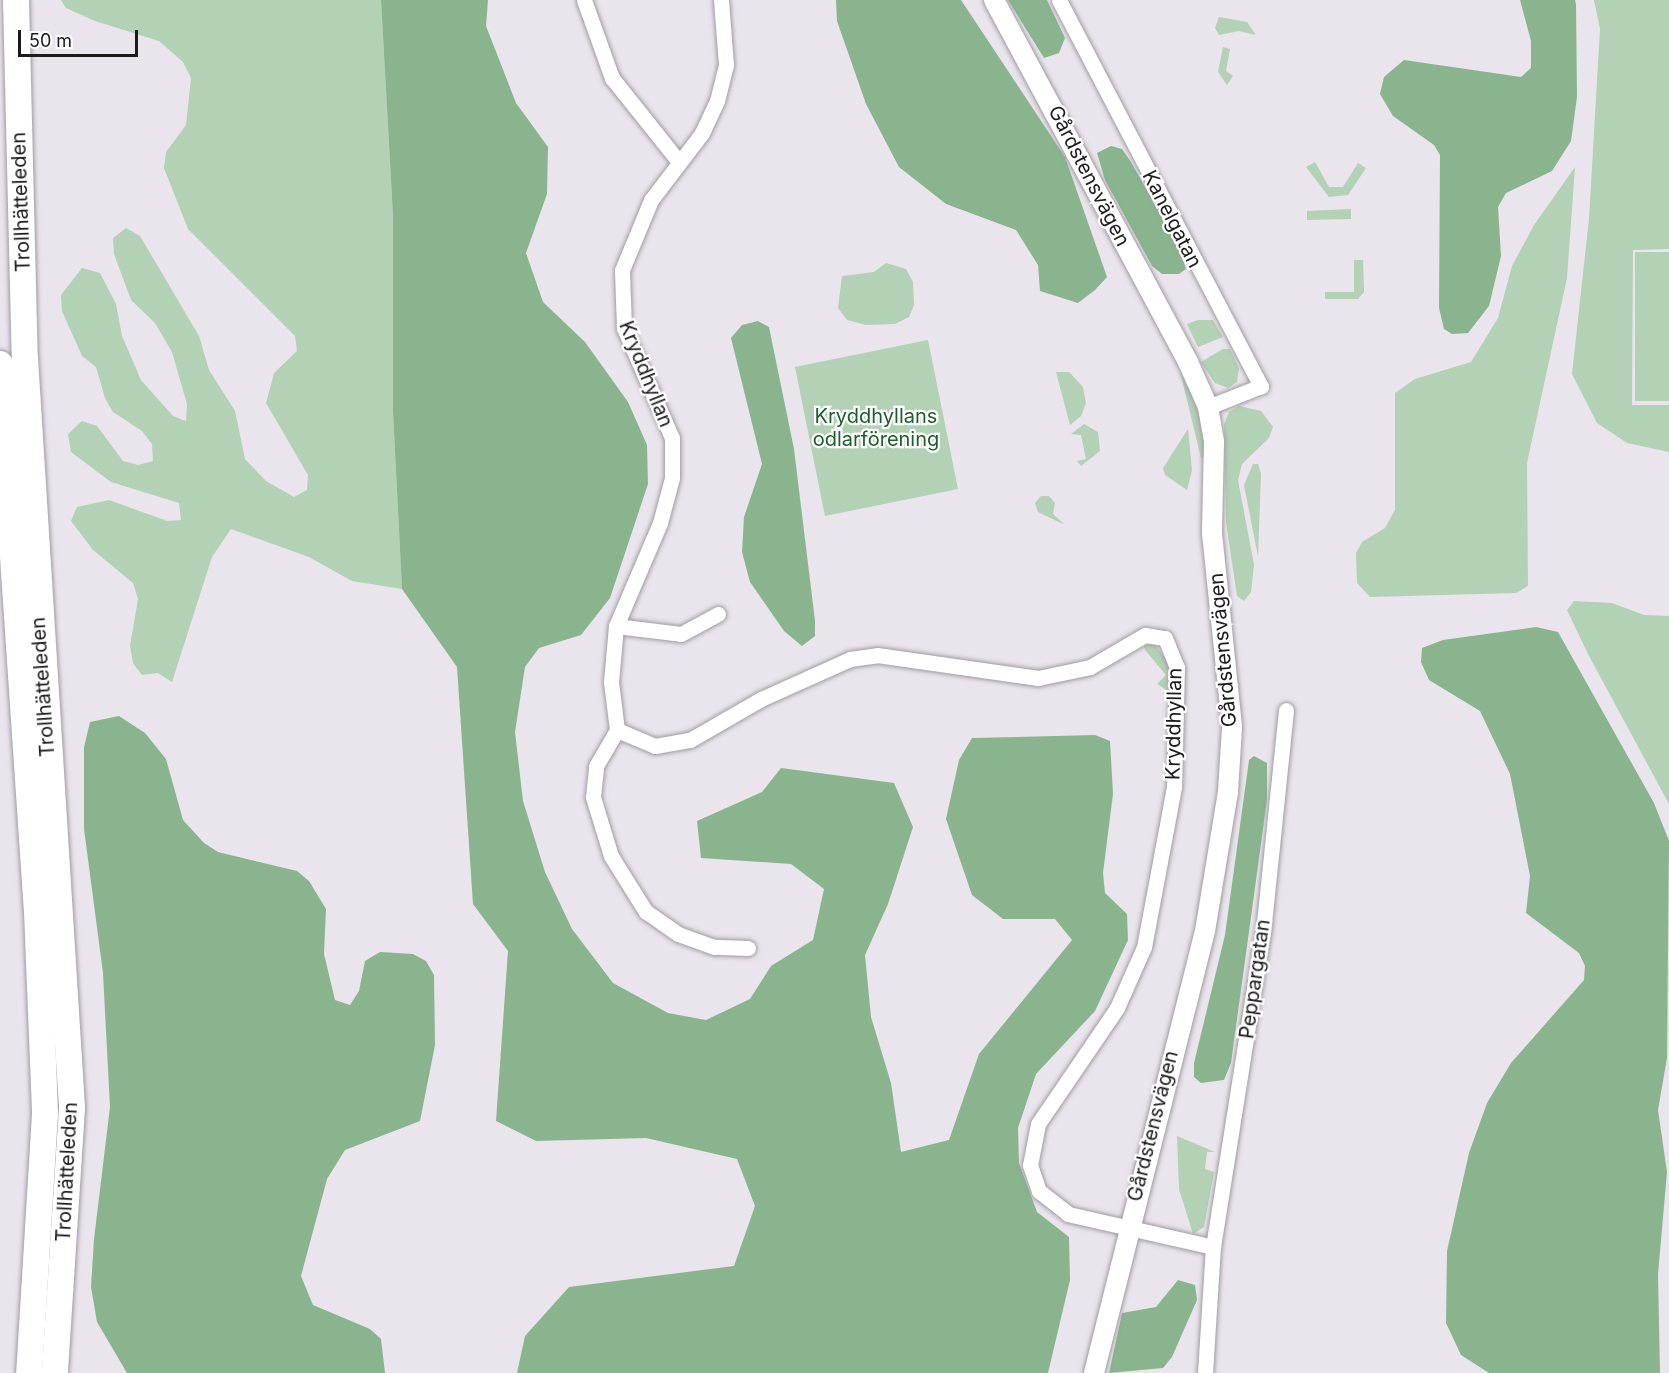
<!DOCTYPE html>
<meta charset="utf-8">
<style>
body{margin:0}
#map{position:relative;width:1669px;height:1373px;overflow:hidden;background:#eae4ec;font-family:Inter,sans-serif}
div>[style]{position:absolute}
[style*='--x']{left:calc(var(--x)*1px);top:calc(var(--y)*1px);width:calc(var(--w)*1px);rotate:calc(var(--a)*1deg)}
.green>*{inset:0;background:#b2d1b5}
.forest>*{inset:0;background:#89b48e}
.roads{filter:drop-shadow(0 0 2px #a19ba2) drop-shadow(0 0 2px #a19ba2)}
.minor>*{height:15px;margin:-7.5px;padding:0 7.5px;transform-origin:7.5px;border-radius:7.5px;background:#fff}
.tertiary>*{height:20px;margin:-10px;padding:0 10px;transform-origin:10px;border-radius:10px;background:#fff}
.trunk>*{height:26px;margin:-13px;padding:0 13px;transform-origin:13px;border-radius:13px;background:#fff}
span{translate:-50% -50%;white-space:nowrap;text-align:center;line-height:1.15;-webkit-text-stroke:4.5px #fff;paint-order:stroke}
.street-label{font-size:20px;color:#1c1a1d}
.park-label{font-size:20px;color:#1e5d2b}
.scale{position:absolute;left:18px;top:30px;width:120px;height:27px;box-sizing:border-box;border:3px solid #1c1a1d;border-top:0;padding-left:8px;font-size:18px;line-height:21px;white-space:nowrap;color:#1c1a1d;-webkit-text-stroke:4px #fff;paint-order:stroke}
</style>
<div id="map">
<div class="green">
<div style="clip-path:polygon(61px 0,381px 0,393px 216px,393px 412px,402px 589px,352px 581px,309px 557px,231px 529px,212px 557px,172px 682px,158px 673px,142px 675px,133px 663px,130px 646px,138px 599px,133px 583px,93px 550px,71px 521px,77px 507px,109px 500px,167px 521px,181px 520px,179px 503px,111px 482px,71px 452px,68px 434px,82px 421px,97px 426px,123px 461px,138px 465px,153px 461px,152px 444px,142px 431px,113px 412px,105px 398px,96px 367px,82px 356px,62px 311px,61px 295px,82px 268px,100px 273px,116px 304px,122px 336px,141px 380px,173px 416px,186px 421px,187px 404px,172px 352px,155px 323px,131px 300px,114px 254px,113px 238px,126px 228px,140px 236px,199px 336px,209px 370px,235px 411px,245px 459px,266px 481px,294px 497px,307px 490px,308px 475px,266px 403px,274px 373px,297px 351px,295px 336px,188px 229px,164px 168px,166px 152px,186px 125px,191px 78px,183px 62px,159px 41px,95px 21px,66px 8px)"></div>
<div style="clip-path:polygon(1594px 0,1669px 0,1669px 249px,1633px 250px,1632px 405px,1669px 405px,1669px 452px,1627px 443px,1597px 423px,1572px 374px,1589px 219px,1600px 29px)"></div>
<div style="clip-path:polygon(1219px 17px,1247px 22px,1256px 35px,1239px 31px,1219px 35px,1215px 28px)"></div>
<div style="clip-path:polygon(1223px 47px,1230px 49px,1226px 71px,1233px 76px,1227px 85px,1218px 72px)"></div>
<div style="clip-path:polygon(1315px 162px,1329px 187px,1343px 187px,1358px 163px,1366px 168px,1348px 195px,1329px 197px,1306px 167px)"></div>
<div style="clip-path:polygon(1575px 167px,1567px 278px,1527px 463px,1528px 586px,1516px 593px,1370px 597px,1357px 583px,1356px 553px,1362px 542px,1385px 528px,1395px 510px,1395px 393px,1415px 379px,1471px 362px,1498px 318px,1512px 266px,1534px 225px)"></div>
<div style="clip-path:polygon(1351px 209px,1351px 219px,1307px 220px,1307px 211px)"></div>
<div style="clip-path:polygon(1635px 252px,1669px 252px,1669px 401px,1635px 401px)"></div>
<div style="clip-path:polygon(1354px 260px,1363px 260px,1364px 292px,1358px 299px,1325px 299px,1325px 292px,1354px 292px)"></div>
<div style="clip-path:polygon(886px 263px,906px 269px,913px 282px,914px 305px,909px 317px,895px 324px,866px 325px,847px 320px,838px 308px,842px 276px,874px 272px)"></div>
<div style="clip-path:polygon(1198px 320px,1213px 320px,1223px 337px,1198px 347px,1187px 324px)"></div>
<div style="clip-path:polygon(928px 340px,958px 489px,825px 516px,795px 367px)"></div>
<div style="clip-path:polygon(1223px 349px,1230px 349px,1239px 368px,1237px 382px,1228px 388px,1215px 383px,1201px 362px)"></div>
<div style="clip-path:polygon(1180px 371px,1197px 406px,1206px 458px,1201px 458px)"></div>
<div style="clip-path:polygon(1056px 372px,1069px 372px,1083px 387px,1086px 403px,1081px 416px,1070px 425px)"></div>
<div style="clip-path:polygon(1239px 406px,1261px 411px,1273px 427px,1269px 438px,1242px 464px,1238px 480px,1254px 565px,1251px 592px,1244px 601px,1237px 596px,1226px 522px,1224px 425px,1229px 412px)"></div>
<div style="clip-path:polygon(1084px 424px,1098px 432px,1100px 451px,1081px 466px,1077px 461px,1086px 459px,1081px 435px,1071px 434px)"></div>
<div style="clip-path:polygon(1188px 429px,1192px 470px,1187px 490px,1165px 475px,1163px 468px)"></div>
<div style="clip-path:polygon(1253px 464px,1258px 464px,1261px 474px,1258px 556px,1244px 485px)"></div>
<div style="clip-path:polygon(1041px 496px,1049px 496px,1055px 503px,1053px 514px,1065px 525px,1038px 512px,1035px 503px)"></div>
<div style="clip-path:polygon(1574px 601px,1612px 603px,1644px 615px,1669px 616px,1669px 804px,1588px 654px,1567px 610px)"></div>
<div style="clip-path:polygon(1154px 644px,1170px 664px,1171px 693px,1157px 684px,1166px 675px,1145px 650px,1144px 646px)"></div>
<div style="clip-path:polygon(1177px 1136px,1215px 1152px,1207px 1152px,1205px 1169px,1214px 1172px,1204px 1227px,1193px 1234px,1179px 1189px)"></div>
</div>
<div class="forest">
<div style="clip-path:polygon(381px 0,488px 0,486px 26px,516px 103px,548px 147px,547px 194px,526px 253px,543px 302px,585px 342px,628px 402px,647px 445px,648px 484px,610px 598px,581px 635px,539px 648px,525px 667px,515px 732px,523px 801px,545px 872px,572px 929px,613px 983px,668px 1013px,706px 1020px,750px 999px,771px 966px,813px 940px,824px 889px,791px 864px,701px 858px,697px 821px,762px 792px,781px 768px,894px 783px,913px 827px,888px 904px,865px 955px,871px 1017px,891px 1083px,901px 1152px,949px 1140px,979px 1054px,1072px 940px,1055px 919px,1003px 919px,972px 895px,946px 819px,959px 760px,972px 738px,1095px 735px,1110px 741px,1113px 794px,1103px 873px,1105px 893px,1127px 914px,1128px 940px,1095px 1011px,1036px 1074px,1018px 1128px,1019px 1163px,1037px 1212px,1069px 1237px,1070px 1280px,1048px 1373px,517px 1373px,525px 1336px,569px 1287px,734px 1266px,755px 1206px,737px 1159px,646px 1138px,536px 1141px,496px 1121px,508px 951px,473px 904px,457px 667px,402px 589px,393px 412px,393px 216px)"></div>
<div style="clip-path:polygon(836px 0,961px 0,1065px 157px,1107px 277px,1095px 290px,1078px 303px,1040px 291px,1038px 265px,1016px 230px,946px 204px,899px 167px,866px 104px,837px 21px)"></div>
<div style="clip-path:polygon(1008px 0,1047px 0,1065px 38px,1059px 53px,1044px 58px)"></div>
<div style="clip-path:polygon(1520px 0,1575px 0,1576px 4px,1577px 97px,1571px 141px,1552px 171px,1506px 193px,1498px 207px,1501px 256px,1489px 306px,1468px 333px,1452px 334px,1444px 329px,1439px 308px,1440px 155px,1434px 145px,1393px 116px,1380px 94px,1384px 77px,1404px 60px,1521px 77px,1531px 68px,1531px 41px)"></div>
<div style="clip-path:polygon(1111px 146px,1122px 149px,1131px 162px,1179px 247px,1186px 269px,1179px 274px,1162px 274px,1152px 266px,1105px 180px,1097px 153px)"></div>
<div style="clip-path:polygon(758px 321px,769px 327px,794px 449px,815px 621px,815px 636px,802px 646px,784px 631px,750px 582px,742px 552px,744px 517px,762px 464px,731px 338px,742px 325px)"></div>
<div style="clip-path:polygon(1536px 627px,1558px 632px,1654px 803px,1669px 841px,1667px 1058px,1658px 1110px,1667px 1172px,1658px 1274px,1660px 1373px,1489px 1373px,1461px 1355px,1446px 1323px,1447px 1251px,1469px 1153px,1487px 1103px,1511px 1063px,1584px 980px,1585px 966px,1579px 953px,1526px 913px,1530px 876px,1510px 774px,1480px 711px,1429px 680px,1421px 662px,1422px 648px,1443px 640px)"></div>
<div style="clip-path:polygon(119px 716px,145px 733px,166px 759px,183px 820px,204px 843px,218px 852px,297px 871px,309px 881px,326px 909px,324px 954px,335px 1000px,350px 1005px,359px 991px,365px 961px,380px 952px,413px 954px,426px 961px,434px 975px,435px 1045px,420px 1121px,345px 1150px,327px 1179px,301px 1276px,313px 1305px,370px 1329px,381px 1339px,385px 1373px,127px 1373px,97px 1322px,91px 1287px,94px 1239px,110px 1107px,103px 973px,84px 829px,84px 747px,90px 722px)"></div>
<div style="clip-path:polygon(1254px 756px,1267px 763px,1267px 800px,1231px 1063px,1224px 1080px,1201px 1083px,1194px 1077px,1194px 1063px,1225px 935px,1249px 760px)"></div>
<div style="clip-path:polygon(1178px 1280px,1195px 1285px,1197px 1300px,1172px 1357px,1163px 1368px,1109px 1373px,1122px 1313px,1156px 1307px)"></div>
</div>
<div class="roads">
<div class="minor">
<div style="--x:584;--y:0;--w:83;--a:70.3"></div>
<div style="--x:612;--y:78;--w:107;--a:51.4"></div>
<div style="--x:1059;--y:0;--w:436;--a:62.4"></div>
<div style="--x:1261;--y:386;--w:57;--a:158.4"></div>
<div style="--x:616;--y:626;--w:65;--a:7"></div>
<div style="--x:681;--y:634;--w:42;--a:-28.4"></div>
<div style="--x:617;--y:730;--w:48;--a:-97.1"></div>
<div style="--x:611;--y:682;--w:56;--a:-84.9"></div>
<div style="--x:616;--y:626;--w:112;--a:-66.9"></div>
<div style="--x:660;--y:523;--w:47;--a:-75.1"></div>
<div style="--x:672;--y:478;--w:40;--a:-90"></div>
<div style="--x:672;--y:438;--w:120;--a:-113.6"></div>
<div style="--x:624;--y:328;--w:58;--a:-92"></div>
<div style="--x:622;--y:270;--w:76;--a:-67.5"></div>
<div style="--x:651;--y:200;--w:84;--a:-52.7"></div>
<div style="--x:702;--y:133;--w:35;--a:-65"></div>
<div style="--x:717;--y:101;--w:37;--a:-76"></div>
<div style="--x:726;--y:65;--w:65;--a:-94.4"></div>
<div style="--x:748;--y:948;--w:34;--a:-178"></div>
<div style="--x:714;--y:947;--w:38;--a:-160"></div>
<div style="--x:678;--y:934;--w:39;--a:-145"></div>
<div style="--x:646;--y:912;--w:66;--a:-122"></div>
<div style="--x:611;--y:856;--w:62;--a:-107"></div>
<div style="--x:593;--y:797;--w:31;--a:-84"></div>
<div style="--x:596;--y:766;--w:42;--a:-59.7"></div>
<div style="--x:617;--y:730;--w:41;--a:22.8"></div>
<div style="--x:655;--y:746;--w:36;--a:-10"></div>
<div style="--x:690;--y:740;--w:82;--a:-30"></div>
<div style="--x:761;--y:699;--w:98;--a:-24.2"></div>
<div style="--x:850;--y:659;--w:27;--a:-8"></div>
<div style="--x:877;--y:655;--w:163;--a:8.1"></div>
<div style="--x:1038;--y:678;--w:53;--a:-11.9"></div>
<div style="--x:1090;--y:667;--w:64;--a:-30.2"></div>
<div style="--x:1145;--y:635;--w:20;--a:9"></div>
<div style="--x:1165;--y:638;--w:31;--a:68"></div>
<div style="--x:1177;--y:667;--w:120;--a:91.4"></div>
<div style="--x:1174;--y:787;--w:163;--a:100.6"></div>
<div style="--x:1144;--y:947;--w:67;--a:113.9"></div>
<div style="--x:1117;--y:1008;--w:140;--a:124.3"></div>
<div style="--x:1038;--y:1124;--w:42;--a:101"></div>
<div style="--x:1030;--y:1165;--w:28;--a:71"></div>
<div style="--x:1039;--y:1191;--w:37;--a:38"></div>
<div style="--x:1068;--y:1214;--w:149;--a:12.8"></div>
<div style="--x:1205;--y:1373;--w:126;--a:-86.4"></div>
<div style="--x:1213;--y:1247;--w:318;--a:-81"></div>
<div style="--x:1263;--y:933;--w:224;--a:-84.1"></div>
</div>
<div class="tertiary">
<div style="--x:994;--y:0;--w:411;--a:61.8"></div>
<div style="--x:1188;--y:362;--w:49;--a:66"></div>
<div style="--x:1208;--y:407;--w:36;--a:80"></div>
<div style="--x:1214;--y:442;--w:91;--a:91.3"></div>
<div style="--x:1212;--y:533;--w:196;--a:84.1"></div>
<div style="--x:1232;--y:728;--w:64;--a:93.6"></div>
<div style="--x:1228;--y:792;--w:141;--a:99.4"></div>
<div style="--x:1205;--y:931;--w:456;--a:104.1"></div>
</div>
<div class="trunk">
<div style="--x:16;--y:0;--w:358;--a:88.6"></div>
<div style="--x:25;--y:358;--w:751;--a:86.41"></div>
<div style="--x:72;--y:1108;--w:266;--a:93.7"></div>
<div style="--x:0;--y:364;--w:549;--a:86.14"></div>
<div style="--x:37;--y:912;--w:202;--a:87.7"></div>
<div style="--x:45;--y:1114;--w:259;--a:93.5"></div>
</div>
</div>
<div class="street-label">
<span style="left:1089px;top:176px;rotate:63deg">Gårdstensvägen</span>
<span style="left:21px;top:202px;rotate:-92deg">Trollhätteleden</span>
<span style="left:1172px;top:219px;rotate:63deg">Kanelgatan</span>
<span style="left:646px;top:374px;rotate:68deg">Kryddhyllan</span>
<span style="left:1223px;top:650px;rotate:-95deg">Gårdstensvägen</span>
<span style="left:43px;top:687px;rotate:-94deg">Trollhätteleden</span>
<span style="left:1174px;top:724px;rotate:-89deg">Kryddhyllan</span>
<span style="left:1255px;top:979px;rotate:-82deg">Peppargatan</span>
<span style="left:1153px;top:1126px;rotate:-76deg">Gårdstensvägen</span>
<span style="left:67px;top:1172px;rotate:-87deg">Trollhätteleden</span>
</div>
<div class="park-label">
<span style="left:876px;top:428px">Kryddhyllans<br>odlarförening</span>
</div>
<div class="scale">50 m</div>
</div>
